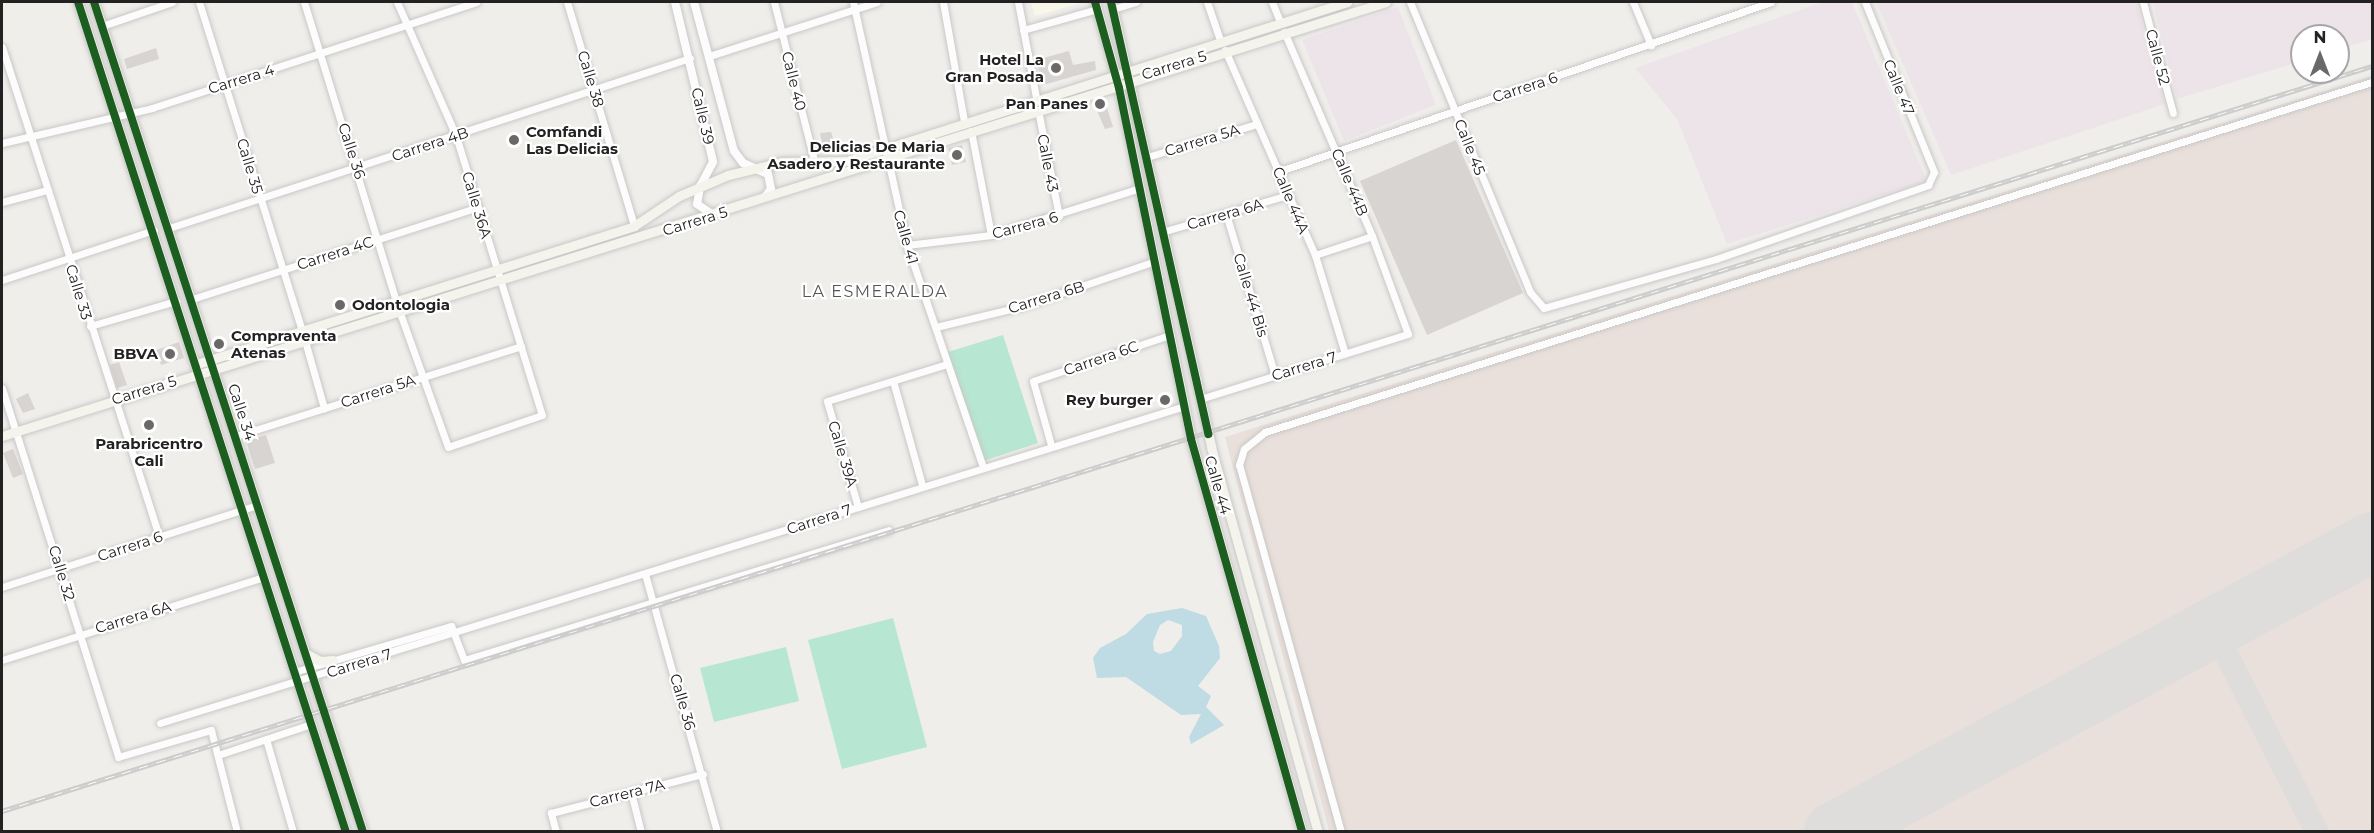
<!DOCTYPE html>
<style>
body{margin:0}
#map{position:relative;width:2374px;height:833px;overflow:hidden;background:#f0eeeb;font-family:Montserrat,sans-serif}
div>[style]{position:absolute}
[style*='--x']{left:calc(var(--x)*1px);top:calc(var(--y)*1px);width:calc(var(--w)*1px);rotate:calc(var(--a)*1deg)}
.industrial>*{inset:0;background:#ede4e9}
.education>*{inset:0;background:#f8f7e8}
.military>*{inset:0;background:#eae0db}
.pitch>*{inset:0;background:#b7e6d2}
.water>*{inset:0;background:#bfdbe3}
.taxiway>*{height:24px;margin:-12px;padding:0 12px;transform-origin:12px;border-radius:12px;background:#dedddc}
.runway>*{height:60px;margin:-30px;padding:0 30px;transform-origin:30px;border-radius:30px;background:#dedddc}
.building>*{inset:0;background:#d7d4d2}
.roads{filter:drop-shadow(0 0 2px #c9c8c7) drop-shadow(0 0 2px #c9c8c7)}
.minor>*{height:7px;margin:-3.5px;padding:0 3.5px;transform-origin:3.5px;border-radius:3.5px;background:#fdfcfc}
.tertiary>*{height:8px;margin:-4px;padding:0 4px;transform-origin:4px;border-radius:4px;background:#fdfcfc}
.secondary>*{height:9px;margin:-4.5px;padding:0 4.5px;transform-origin:4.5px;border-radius:4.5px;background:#f4f4ed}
.rail>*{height:5px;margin-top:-2.5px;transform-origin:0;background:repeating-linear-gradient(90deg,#fff 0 9px,#ccc 0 18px);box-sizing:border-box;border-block:2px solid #ccc}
.cycleway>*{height:8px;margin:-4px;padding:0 4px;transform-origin:4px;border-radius:4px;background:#1b5e20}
.dots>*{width:16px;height:16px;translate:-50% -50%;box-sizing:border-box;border:3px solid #fff;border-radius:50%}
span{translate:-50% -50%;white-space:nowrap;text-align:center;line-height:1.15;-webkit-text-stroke:4.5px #fff;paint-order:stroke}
.street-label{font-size:15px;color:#222}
.poi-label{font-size:15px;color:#222;font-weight:700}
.right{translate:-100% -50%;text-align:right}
.left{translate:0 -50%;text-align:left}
.neighbourhood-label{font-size:16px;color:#555;letter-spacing:1.5px}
.frame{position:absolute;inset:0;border:3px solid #222;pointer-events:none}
.north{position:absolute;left:2290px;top:24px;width:60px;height:60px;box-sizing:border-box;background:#fff;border:2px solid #a7a7a7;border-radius:50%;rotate:0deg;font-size:16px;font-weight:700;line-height:24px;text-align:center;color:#222}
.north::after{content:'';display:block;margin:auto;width:21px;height:27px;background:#6a6968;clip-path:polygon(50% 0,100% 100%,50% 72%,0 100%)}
</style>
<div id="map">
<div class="industrial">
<div style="clip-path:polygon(1823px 2px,1852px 2px,1927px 181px,1727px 244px,1677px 119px,1635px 68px)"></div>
<div style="clip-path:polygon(1876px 2px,2136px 2px,2165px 104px,1951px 175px)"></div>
<div style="clip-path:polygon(2153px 2px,2372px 2px,2372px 39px,2338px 50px,2338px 36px,2302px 36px,2302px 61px,2177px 99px)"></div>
<div style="clip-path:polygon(1398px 7px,1436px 105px,1344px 141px,1302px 40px)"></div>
</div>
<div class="education">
<div style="clip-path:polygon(1031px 2px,1081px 2px,1081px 3px,1035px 16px)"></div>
</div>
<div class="military">
<div style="clip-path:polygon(2372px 76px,2372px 831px,1329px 831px,1225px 437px)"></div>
</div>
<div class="pitch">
<div style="clip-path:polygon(1003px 335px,1038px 443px,983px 461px,948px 352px)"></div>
<div style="clip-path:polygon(893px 618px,927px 747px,842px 769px,808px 640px)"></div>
<div style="clip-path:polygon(786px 647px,799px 701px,714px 722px,700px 668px)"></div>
</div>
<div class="water">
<div style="clip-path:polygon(evenodd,1182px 608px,1206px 616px,1219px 646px,1220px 658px,1198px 686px,1211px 696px,1206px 707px,1224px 725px,1191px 744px,1189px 737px,1201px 714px,1181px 715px,1126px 677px,1097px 678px,1093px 658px,1100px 648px,1126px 634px,1147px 614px,1182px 608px,1168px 620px,1182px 625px,1182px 636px,1171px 651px,1160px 654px,1154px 651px,1153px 642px,1160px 625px,1168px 620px)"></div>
</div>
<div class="taxiway">
<div style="--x:2213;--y:628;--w:229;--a:63"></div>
</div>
<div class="runway">
<div style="--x:1834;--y:832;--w:611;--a:-28.33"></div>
</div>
<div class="building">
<div style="clip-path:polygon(156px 48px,159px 59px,127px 69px,124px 59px)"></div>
<div style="clip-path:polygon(1069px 51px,1073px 65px,1095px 61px,1096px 70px,1043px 85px,1036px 60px)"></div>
<div style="clip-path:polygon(1104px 98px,1113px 127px,1105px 129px,1093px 101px)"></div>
<div style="clip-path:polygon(831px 132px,836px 148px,823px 149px,820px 133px)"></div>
<div style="clip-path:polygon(1456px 140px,1523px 293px,1427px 335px,1360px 181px)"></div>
<div style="clip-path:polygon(962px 145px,966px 162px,952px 165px,948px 148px)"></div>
<div style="clip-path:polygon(179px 342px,184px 358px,161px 365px,156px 350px)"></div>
<div style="clip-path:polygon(119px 362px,127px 385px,117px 388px,110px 365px)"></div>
<div style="clip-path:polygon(28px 393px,35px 409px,23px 413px,16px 399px)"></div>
<div style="clip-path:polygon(266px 435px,275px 463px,255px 469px,246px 441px)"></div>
<div style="clip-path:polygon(13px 449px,23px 474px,13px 478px,3px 453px)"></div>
</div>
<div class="roads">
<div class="minor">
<div style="--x:199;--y:2;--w:345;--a:72.6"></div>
<div style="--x:304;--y:2;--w:313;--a:72.9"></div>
<div style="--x:397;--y:2;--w:146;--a:66.2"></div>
<div style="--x:456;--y:136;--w:292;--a:72.9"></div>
<div style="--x:542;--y:415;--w:99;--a:161.2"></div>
<div style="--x:448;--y:447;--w:142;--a:-109.7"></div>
<div style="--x:567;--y:2;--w:234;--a:73.3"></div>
<div style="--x:774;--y:2;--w:163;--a:75.8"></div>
<div style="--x:853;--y:2;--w:249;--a:77.5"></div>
<div style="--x:907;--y:245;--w:235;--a:71.1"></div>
<div style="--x:943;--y:2;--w:121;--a:80"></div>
<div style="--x:1018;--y:2;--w:97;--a:79.3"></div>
<div style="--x:1207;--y:2;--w:40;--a:71.1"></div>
<div style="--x:1272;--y:2;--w:22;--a:68"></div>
<div style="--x:1410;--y:2;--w:314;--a:67.5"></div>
<div style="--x:1530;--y:292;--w:21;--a:49"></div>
<div style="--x:1544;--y:308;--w:179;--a:-15.9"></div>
<div style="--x:1716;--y:259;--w:225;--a:-19.2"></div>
<div style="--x:1928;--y:185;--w:14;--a:-65"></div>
<div style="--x:1934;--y:172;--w:183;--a:-112.1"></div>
<div style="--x:1633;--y:2;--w:47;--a:67.3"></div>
<div style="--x:2143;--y:2;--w:115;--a:74.9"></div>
<div style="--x:1113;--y:9;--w:24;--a:-17"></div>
<div style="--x:102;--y:26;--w:74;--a:-18.9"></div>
<div style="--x:1023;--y:30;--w:77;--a:-15.8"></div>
<div style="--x:2;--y:47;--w:514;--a:72.2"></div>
<div style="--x:1225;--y:50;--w:224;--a:66.3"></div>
<div style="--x:1315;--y:255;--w:103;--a:73.1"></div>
<div style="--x:709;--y:56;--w:176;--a:-17.8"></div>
<div style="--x:1038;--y:110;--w:108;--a:78.8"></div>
<div style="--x:971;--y:131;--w:106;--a:79.1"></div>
<div style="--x:2;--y:143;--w:154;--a:-13.1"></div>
<div style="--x:152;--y:108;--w:341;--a:-18.1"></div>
<div style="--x:1147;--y:157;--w:115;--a:-16.7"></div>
<div style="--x:1280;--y:171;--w:519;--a:-18.99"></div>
<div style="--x:2;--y:202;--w:47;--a:-14.9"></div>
<div style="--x:1226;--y:214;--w:168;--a:73.1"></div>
<div style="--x:169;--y:228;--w:548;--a:-18.07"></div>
<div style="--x:1162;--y:232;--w:131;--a:-16.4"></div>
<div style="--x:907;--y:245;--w:85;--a:-6.8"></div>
<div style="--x:991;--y:235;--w:156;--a:-17.5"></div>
<div style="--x:1315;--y:255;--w:60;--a:-18.4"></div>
<div style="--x:2;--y:280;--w:160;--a:-18.2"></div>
<div style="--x:192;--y:299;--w:300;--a:-17.8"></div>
<div style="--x:90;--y:326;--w:90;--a:-16.2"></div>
<div style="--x:936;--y:327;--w:89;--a:-13.6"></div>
<div style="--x:1023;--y:306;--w:139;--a:-18.8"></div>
<div style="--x:305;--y:341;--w:70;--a:74.2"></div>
<div style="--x:893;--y:381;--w:108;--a:74.4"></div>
<div style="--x:2;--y:388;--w:387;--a:72.5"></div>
<div style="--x:118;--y:757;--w:97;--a:-16.2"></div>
<div style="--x:211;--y:730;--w:105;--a:75.7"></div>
<div style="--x:1200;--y:399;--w:218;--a:-17.4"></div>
<div style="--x:1408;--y:334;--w:104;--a:-110.2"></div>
<div style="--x:1372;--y:236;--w:222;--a:-113.3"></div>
<div style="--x:236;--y:436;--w:299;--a:-17.5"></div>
<div style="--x:1051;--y:445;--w:66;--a:-105.7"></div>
<div style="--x:1033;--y:381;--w:145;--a:-18.6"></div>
<div style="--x:858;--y:507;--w:110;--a:-106.3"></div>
<div style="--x:827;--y:401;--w:126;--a:-17.1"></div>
<div style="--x:645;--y:574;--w:268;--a:74.4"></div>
<div style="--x:2;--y:587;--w:269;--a:-17.8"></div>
<div style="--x:2;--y:660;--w:275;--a:-17.6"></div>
<div style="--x:294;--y:672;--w:164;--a:-16.3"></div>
<div style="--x:451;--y:626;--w:36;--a:69"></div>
<div style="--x:464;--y:660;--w:444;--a:-17"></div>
<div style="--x:160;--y:723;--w:1073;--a:-17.19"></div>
<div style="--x:266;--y:739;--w:97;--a:73.8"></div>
<div style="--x:218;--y:755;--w:98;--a:-18.4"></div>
<div style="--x:631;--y:792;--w:41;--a:76"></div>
<div style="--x:556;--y:832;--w:20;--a:-105"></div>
<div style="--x:551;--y:813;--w:157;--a:-14.4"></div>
<div style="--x:1341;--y:832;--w:381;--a:-105.5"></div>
<div style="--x:1239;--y:465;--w:17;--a:-73"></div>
<div style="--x:1244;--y:449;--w:27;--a:-39"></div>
<div style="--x:1265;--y:432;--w:1161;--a:-17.55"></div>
</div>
<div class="tertiary">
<div style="--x:675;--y:2;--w:164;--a:76.6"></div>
<div style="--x:713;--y:162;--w:27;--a:118"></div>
<div style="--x:700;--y:186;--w:18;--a:99"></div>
<div style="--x:697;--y:204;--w:18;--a:34"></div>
<div style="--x:694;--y:2;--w:154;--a:75"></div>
<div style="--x:734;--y:151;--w:15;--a:53"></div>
<div style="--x:743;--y:163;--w:27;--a:24"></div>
<div style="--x:768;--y:174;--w:15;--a:79"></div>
<div style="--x:771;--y:189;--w:10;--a:127"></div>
</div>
<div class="secondary">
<div style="--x:78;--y:2;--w:872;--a:72.11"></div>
<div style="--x:94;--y:2;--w:873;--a:72.04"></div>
<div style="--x:1095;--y:2;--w:89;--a:74.4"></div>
<div style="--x:1119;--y:88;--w:358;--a:78.4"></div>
<div style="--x:1191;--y:439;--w:408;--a:74.2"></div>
<div style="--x:1111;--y:2;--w:456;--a:77.3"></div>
<div style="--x:1211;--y:447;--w:400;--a:74.5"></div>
<div style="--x:197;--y:364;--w:458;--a:-17.5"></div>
<div style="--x:634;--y:226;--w:54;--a:-33.7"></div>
<div style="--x:679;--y:196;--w:53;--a:-23.2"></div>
<div style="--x:728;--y:175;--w:56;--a:-13.5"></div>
<div style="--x:782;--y:162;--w:65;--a:-0.9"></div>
<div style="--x:847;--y:161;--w:525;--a:-17.64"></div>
<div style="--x:2;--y:436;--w:1450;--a:-17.41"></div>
<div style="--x:307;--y:654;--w:15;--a:28"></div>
<div style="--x:320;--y:661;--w:13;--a:-4"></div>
</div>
</div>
<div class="rail">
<div style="--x:2;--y:811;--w:2484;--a:-17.45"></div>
</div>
<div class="cycleway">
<div style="--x:78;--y:2;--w:872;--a:72.11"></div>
<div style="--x:94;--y:2;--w:873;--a:72.04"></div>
<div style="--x:1095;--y:2;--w:89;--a:74.4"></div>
<div style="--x:1119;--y:88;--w:358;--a:78.4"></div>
<div style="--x:1191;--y:439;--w:408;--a:74.2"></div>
<div style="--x:1111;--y:2;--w:443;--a:77.3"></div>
</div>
<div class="dots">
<div style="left:1056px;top:68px;background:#6a6968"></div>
<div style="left:1100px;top:104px;background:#6a6968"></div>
<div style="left:514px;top:140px;background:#6a6968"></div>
<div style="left:957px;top:155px;background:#6a6968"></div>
<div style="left:340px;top:305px;background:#6a6968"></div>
<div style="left:219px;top:344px;background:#6a6968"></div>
<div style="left:170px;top:354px;background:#6a6968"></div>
<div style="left:1165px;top:400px;background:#6a6968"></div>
<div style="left:149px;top:425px;background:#6a6968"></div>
</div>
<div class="street-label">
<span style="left:2158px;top:57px;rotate:75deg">Calle 52</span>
<span style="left:1174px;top:65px;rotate:-17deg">Carrera 5</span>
<span style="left:241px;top:79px;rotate:-17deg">Carrera 4</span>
<span style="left:591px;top:79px;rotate:73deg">Calle 38</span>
<span style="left:794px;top:81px;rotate:76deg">Calle 40</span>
<span style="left:1525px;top:87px;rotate:-18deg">Carrera 6</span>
<span style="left:1899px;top:87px;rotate:68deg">Calle 47</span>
<span style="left:703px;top:116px;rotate:77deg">Calle 39</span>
<span style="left:1202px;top:140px;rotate:-17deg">Carrera 5A</span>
<span style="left:430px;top:144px;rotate:-18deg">Carrera 4B</span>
<span style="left:1470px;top:147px;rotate:68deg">Calle 45</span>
<span style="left:352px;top:151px;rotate:72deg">Calle 36</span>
<span style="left:1048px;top:163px;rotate:79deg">Calle 43</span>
<span style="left:250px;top:166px;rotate:73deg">Calle 35</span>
<span style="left:1350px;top:182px;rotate:67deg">Calle 44B</span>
<span style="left:1291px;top:200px;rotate:67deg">Calle 44A</span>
<span style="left:477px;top:205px;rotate:73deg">Calle 36A</span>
<span style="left:1225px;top:214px;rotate:-16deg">Carrera 6A</span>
<span style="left:695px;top:221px;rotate:-17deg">Carrera 5</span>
<span style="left:1025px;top:225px;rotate:-15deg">Carrera 6</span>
<span style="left:906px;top:237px;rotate:74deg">Calle 41</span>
<span style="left:335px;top:253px;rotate:-18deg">Carrera 4C</span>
<span style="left:79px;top:292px;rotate:73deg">Calle 33</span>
<span style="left:1251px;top:295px;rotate:73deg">Calle 44 Bis</span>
<span style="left:1046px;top:297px;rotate:-17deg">Carrera 6B</span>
<span style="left:1101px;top:358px;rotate:-19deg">Carrera 6C</span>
<span style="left:1304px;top:366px;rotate:-17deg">Carrera 7</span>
<span style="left:144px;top:390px;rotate:-17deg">Carrera 5</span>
<span style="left:378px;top:391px;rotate:-18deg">Carrera 5A</span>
<span style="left:242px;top:412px;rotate:72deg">Calle 34</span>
<span style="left:843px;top:454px;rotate:73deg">Calle 39A</span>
<span style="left:1218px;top:485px;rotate:74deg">Calle 44</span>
<span style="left:819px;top:519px;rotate:-18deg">Carrera 7</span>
<span style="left:130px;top:546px;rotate:-18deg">Carrera 6</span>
<span style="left:62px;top:573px;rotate:73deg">Calle 32</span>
<span style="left:133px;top:617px;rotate:-17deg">Carrera 6A</span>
<span style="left:359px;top:663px;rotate:-17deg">Carrera 7</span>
<span style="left:683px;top:702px;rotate:74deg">Calle 36</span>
<span style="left:627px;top:793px;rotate:-14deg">Carrera 7A</span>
</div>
<div class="poi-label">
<span class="right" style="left:1044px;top:68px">Hotel La<br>Gran Posada</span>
<span class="right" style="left:1088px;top:104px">Pan Panes</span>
<span class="left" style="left:526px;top:140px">Comfandi<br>Las Delicias</span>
<span class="right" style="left:945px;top:155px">Delicias De Maria<br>Asadero y Restaurante</span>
<span class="left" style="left:352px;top:305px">Odontologia</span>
<span class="left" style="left:231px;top:344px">Compraventa<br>Atenas</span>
<span class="right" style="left:158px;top:354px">BBVA</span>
<span class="right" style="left:1153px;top:400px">Rey burger</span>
<span style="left:149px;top:452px">Parabricentro<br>Cali</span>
</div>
<div class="neighbourhood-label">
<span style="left:875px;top:292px">LA ESMERALDA</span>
</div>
<div class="frame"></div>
<div class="north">N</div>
</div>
